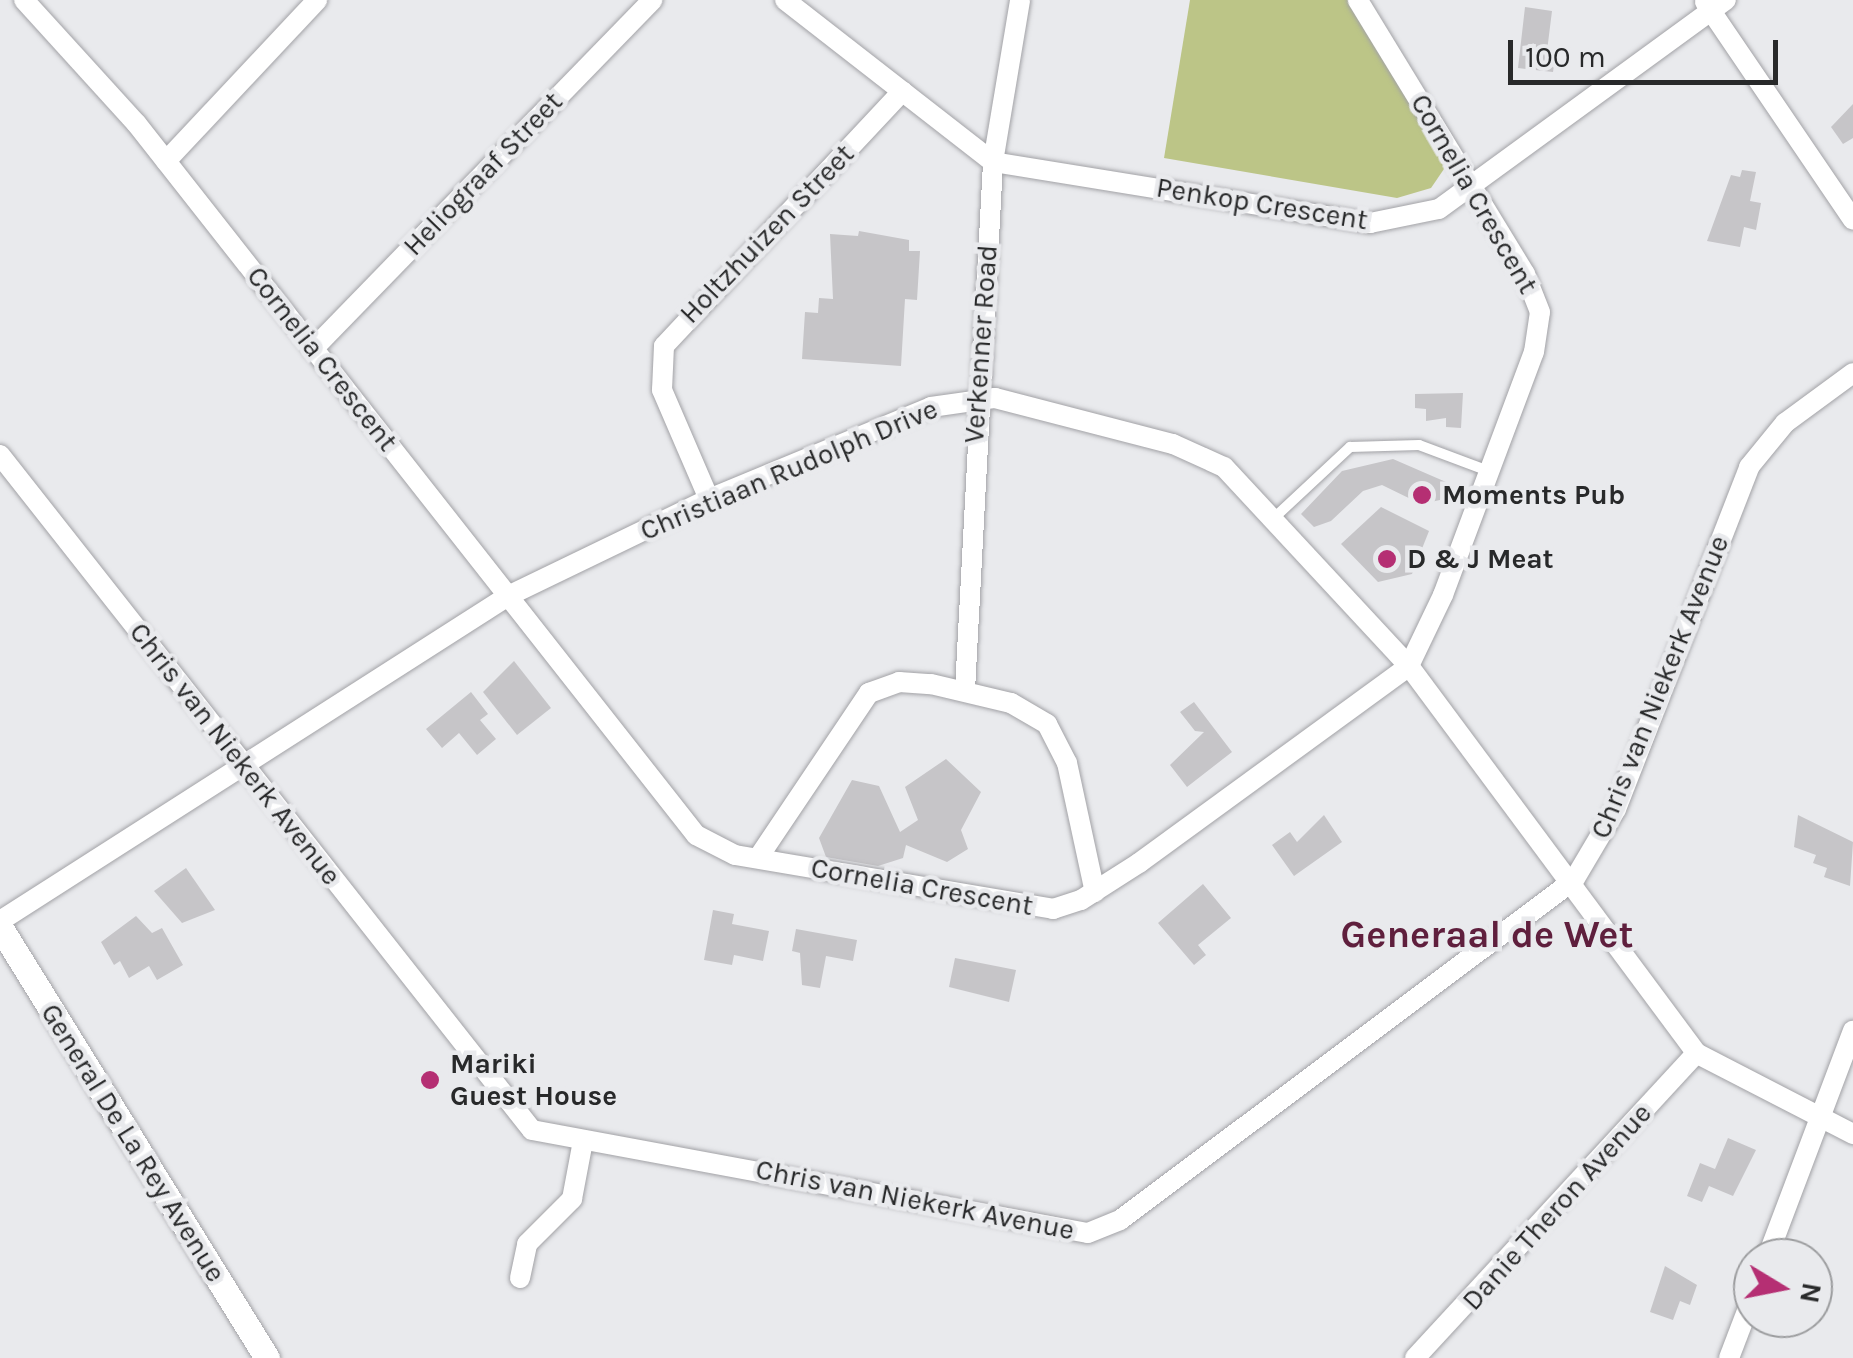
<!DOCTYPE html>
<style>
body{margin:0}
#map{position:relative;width:1853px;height:1358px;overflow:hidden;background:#e9eaed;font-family:Karla,sans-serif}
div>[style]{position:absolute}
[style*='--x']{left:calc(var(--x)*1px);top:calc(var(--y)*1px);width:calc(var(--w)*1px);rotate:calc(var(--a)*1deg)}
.green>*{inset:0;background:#bcc587}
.building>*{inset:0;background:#c6c5c8}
.roads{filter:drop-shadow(0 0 2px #a2a2a6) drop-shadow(0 0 2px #a2a2a6)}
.service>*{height:10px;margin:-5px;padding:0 5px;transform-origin:5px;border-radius:5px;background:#fff}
.minor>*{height:20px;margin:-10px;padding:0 10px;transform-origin:10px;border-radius:10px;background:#fff}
.tertiary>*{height:25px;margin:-12.5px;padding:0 12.5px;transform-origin:12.5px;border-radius:12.5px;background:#fff}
.dots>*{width:28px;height:28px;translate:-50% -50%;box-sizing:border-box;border:5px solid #e9eaed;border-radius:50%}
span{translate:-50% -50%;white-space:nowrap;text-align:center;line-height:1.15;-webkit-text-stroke:9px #e9eaed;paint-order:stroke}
.street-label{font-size:28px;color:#28292a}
.poi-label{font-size:28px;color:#28292a;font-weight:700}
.left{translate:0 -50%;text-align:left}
.district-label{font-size:38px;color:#5f1f3d;font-weight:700}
.north{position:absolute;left:1733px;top:1238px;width:100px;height:100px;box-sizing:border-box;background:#e9eaed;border:2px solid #9c9d9f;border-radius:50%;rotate:100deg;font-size:28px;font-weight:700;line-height:40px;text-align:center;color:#28292a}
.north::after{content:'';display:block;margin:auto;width:35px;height:45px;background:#b52f73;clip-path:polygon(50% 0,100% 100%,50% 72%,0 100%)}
.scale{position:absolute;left:1508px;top:40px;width:270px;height:45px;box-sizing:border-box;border:5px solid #28292a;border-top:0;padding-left:12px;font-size:30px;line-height:35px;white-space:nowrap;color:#28292a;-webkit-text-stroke:8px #e9eaed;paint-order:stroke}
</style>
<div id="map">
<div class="green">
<div style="clip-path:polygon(1190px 0,1353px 0,1444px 150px,1444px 169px,1431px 188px,1397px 198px,1164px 158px)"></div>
</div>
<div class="building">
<div style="clip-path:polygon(1525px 7px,1552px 11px,1547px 51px,1556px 52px,1553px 72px,1518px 68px)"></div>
<div style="clip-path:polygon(1853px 104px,1853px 138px,1843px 144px,1831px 127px)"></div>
<div style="clip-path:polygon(1742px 170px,1756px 172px,1750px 201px,1761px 203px,1756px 230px,1744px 227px,1740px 247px,1707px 241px,1731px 175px,1740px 177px)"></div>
<div style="clip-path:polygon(859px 231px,909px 240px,909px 251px,920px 251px,917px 300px,905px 299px,901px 366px,802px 359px,805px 312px,818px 313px,819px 298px,833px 299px,830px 234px,858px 236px)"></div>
<div style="clip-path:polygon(1463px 393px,1461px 428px,1446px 427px,1446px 418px,1426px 421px,1426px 409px,1415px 408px,1415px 394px)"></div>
<div style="clip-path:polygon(1393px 459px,1446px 482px,1440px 500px,1421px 504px,1382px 485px,1363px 491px,1331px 521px,1314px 527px,1301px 514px,1342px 471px)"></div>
<div style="clip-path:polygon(1381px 507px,1429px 531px,1412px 574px,1378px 582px,1341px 544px)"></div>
<div style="clip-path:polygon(514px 661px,551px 708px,517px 735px,483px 692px)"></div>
<div style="clip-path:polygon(471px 692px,488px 714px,480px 720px,496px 739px,477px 755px,459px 733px,442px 748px,426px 729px)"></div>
<div style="clip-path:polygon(1194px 702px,1232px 752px,1187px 787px,1170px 765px,1204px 732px,1195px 731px,1180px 712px)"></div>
<div style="clip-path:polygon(946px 759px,981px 792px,961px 830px,968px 849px,947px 862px,906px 845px,903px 858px,878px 866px,826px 857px,819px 838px,852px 780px,879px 786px,900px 832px,918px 820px,905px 787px)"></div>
<div style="clip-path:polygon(1324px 815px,1342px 842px,1294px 876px,1272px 845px,1290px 832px,1297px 842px)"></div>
<div style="clip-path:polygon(1798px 815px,1853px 842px,1850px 886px,1824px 877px,1827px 868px,1813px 863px,1816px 855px,1794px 847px)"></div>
<div style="clip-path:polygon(186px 868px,215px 910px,182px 923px,154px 891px)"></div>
<div style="clip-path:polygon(1203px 884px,1231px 918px,1198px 945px,1206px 955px,1194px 965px,1158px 923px)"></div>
<div style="clip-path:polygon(713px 910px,734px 914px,732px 924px,769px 931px,763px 961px,734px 955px,732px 965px,704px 960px)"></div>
<div style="clip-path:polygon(136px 916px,152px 933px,162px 928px,183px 965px,157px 980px,149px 966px,129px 978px,120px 961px,114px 965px,101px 942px)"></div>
<div style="clip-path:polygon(796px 929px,857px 940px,853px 961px,826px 956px,820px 988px,802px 985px,800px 953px,792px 951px)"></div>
<div style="clip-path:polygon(955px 958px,1016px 970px,1009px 1002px,949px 987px)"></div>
<div style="clip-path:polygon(1728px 1138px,1756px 1150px,1733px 1196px,1709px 1186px,1702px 1202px,1687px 1196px,1700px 1163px,1715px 1169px)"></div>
<div style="clip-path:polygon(1665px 1266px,1697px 1285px,1690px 1305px,1680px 1301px,1673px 1320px,1650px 1312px)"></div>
</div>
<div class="roads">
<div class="service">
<div style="--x:1275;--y:517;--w:103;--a:-43"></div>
<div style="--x:1350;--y:447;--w:69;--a:-1.7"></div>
<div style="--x:1419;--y:445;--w:72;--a:20.5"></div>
</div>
<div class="minor">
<div style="--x:24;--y:0;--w:166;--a:47.7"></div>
<div style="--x:136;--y:123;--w:906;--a:51.81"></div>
<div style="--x:696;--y:835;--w:44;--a:27.1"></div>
<div style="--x:735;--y:855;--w:323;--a:9.6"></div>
<div style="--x:1053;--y:909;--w:29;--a:-18"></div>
<div style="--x:1081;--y:900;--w:69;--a:-32.5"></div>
<div style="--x:1139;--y:863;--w:334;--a:-36.1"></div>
<div style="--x:1409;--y:666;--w:79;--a:-64.4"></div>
<div style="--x:1443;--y:595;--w:259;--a:-69.5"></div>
<div style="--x:1534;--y:352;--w:40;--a:-81.5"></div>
<div style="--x:1540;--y:312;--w:41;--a:-111.5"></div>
<div style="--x:1525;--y:274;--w:321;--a:-121.4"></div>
<div style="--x:785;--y:0;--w:264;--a:37.9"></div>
<div style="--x:993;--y:162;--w:382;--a:9.2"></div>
<div style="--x:1370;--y:223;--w:70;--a:-11.5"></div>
<div style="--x:1439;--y:209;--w:355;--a:-36.1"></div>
<div style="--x:1705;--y:2;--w:263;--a:55.8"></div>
<div style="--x:166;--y:161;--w:221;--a:-46.8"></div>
<div style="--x:313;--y:349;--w:487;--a:-45.8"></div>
<div style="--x:0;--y:455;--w:859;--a:51.76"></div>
<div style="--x:532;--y:1130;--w:565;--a:10.5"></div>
<div style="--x:1088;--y:1233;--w:35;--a:-22"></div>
<div style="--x:1120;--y:1220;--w:567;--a:-36.83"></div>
<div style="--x:1574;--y:880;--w:82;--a:-59.4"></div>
<div style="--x:1616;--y:809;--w:367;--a:-68.7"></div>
<div style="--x:1749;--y:467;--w:57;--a:-50.7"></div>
<div style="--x:1785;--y:423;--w:84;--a:-36.3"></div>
<div style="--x:709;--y:499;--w:119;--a:-113.3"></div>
<div style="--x:662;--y:390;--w:44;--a:-87.4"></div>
<div style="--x:664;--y:346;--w:349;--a:-46.9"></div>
<div style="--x:965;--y:690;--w:529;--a:-86.96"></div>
<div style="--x:993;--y:162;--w:164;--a:-80.5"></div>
<div style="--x:758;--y:858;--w:199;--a:-56.1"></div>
<div style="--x:869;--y:693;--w:32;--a:-20"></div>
<div style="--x:899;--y:682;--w:32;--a:4"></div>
<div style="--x:931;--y:684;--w:82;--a:13.4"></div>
<div style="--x:1011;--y:703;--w:42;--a:30.3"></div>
<div style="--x:1047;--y:724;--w:44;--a:62.9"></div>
<div style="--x:1067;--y:763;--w:132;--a:77.8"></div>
<div style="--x:0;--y:921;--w:603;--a:-32.61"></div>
<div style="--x:508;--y:596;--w:223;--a:-25.8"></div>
<div style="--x:709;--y:499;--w:240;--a:-22.5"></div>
<div style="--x:931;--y:407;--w:65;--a:-8"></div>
<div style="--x:995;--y:398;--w:184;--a:14.5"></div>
<div style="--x:1173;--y:444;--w:56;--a:24.3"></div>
<div style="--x:1224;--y:467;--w:272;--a:47.1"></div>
<div style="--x:1409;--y:666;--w:482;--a:53.4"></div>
<div style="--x:1696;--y:1053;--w:177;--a:27.3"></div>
<div style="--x:1767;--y:1258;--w:243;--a:-69.3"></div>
<div style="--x:520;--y:1278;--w:35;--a:-78"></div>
<div style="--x:527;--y:1244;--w:64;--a:-45"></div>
<div style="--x:572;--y:1199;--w:59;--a:-79.3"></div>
<div style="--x:1415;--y:1358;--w:415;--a:-47.3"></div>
<div style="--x:1729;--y:1358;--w:67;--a:-69.1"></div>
</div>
<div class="tertiary">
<div style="--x:0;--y:927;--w:507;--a:58.22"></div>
</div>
</div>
<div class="dots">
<div style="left:1422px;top:495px;background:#b52f73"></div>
<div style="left:1387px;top:559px;background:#b52f73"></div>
<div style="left:430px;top:1080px;background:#b52f73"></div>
</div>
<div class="street-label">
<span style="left:483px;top:174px;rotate:-46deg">Heliograaf Street</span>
<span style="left:1474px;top:194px;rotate:60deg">Cornelia Crescent</span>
<span style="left:1262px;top:204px;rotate:9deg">Penkop Crescent</span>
<span style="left:767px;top:234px;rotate:-46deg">Holtzhuizen Street</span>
<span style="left:981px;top:344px;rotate:-86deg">Verkenner Road</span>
<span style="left:322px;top:359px;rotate:52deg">Cornelia Crescent</span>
<span style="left:789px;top:470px;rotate:-23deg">Christiaan Rudolph Drive</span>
<span style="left:1660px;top:687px;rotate:-68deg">Chris van Niekerk Avenue</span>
<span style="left:235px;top:754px;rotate:52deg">Chris van Niekerk Avenue</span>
<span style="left:922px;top:887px;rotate:10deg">Cornelia Crescent</span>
<span style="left:133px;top:1143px;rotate:58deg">General De La Rey Avenue</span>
<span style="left:915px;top:1200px;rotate:11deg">Chris van Niekerk Avenue</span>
<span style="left:1557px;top:1207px;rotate:-48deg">Danie Theron Avenue</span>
</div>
<div class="poi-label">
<span class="left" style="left:1442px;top:495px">Moments Pub</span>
<span class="left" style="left:1407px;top:559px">D &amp; J Meat</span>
<span class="left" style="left:450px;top:1080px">Mariki<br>Guest House</span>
</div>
<div class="district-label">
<span style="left:1487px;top:935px">Generaal de Wet</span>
</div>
<div class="north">N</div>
<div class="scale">100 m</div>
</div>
